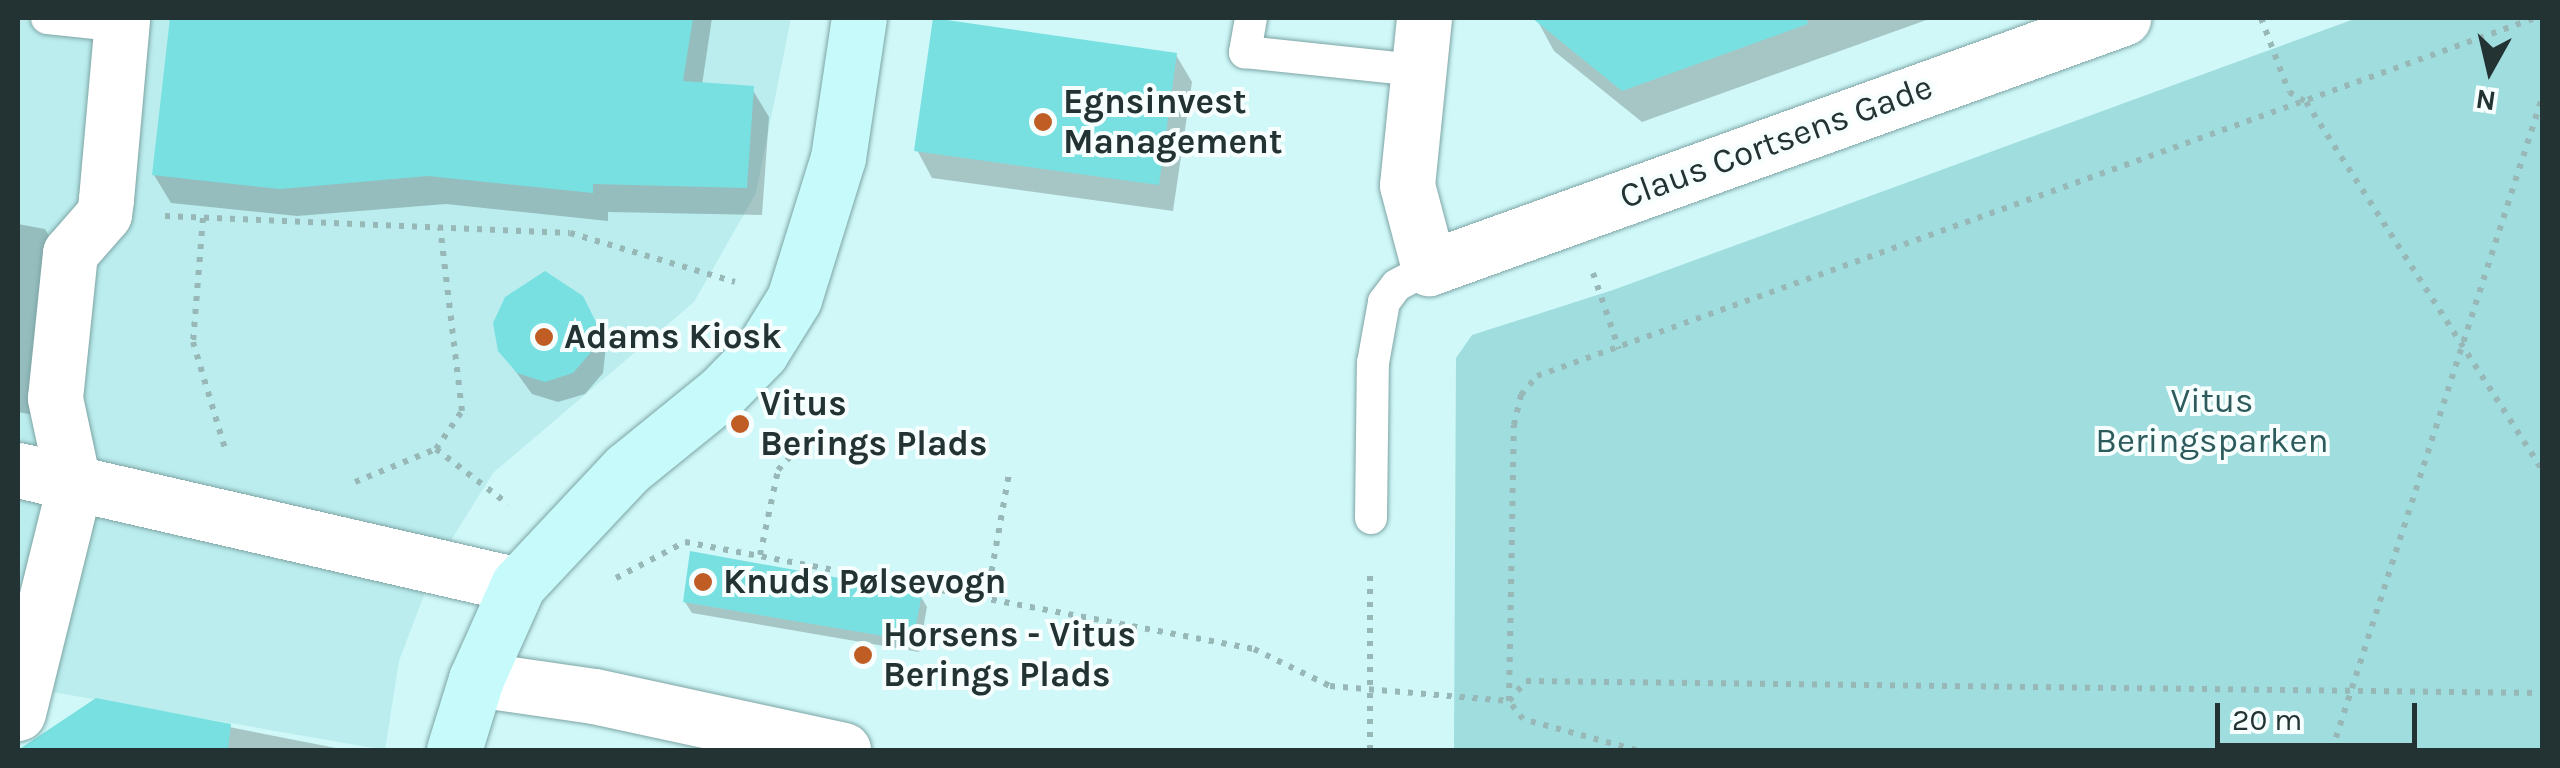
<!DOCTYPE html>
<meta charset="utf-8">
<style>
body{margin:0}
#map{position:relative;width:2560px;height:768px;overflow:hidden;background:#d0f8f8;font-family:Karla,sans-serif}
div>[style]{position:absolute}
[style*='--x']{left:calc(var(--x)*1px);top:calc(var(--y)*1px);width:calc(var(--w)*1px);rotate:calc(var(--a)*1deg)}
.built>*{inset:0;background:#bbedee}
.green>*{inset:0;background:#9fddde}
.shadow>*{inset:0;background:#0003}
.building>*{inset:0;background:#79e0e1}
.path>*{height:6px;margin-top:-3px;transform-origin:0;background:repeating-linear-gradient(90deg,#98b8b8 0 5px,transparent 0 13px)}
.roads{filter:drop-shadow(0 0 2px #7ea4a4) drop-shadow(0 0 2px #7ea4a4)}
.lane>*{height:32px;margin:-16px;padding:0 16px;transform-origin:16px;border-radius:16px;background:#fff}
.street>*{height:55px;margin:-27.5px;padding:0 27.5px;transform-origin:27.5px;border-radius:27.5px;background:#fff}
.secondary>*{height:55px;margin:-27.5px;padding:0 27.5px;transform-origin:27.5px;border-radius:27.5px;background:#c7fafa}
.dots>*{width:28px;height:28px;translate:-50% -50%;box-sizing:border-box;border:5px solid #f6fefe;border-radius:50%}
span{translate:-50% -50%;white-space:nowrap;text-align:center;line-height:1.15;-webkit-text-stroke:8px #f6fefe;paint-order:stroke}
.poi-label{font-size:35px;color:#233232;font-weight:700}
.left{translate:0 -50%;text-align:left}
.street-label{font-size:35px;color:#233232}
.park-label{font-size:35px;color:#2d5b5c}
.frame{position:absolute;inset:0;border:20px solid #233232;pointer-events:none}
.north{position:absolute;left:2440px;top:20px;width:100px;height:100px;-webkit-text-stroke:8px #f6fefe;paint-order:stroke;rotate:188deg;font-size:28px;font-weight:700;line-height:40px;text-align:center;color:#233232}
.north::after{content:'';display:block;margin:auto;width:35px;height:45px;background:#233232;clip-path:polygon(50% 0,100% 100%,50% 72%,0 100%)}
.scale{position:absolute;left:2215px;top:703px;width:202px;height:45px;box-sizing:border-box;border:5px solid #233232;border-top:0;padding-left:12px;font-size:30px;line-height:35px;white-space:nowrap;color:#233232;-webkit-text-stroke:8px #f6fefe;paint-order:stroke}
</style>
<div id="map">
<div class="built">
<div style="clip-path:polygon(18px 18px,791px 18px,756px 193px,694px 302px,493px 473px,435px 566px,399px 661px,385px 750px,18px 686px)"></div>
</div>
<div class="green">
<div style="clip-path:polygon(2357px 18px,2542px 18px,2542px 750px,1454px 750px,1456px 358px,1472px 335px,1613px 290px)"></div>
</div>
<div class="shadow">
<div style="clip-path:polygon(172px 18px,354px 18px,354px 69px,455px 69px,463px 18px,712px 18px,702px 85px,752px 89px,769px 117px,762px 215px,608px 212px,608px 221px,446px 204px,297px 216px,171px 203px,154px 175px)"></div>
<div style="clip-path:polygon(1536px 18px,1932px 18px,1642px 122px,1554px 51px)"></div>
<div style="clip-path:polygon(1176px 55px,1192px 82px,1173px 211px,932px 178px,917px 150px)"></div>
<div style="clip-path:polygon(18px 224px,45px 229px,61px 256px,39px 416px,18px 412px)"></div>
<div style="clip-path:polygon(594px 321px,606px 346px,603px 373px,585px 394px,558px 402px,532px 394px,500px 350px)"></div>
<div style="clip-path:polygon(920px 595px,927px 607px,919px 652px,692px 613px,685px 602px)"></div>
<div style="clip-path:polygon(96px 701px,346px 750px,72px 750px,78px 711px)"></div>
</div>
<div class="building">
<div style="clip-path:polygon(170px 18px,693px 18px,683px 81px,754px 86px,747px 188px,593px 184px,593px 193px,428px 176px,280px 189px,152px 175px)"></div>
<div style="clip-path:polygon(933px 18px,1177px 53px,1159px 185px,914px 151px)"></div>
<div style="clip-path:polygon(1532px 18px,1806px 18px,1808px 24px,1622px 91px)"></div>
<div style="clip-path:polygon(545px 271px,583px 296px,596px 322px,592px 351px,573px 373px,545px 382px,517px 373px,498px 351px,493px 323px,505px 297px)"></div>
<div style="clip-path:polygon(690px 551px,922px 593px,913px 641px,683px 602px)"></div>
<div style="clip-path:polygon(96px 698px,231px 724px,228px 750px,18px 750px)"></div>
</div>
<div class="path">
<div style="--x:2261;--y:18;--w:79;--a:69.3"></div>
<div style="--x:2289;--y:92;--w:20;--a:30"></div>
<div style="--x:2306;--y:102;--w:436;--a:57.3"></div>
<div style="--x:165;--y:216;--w:405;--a:2.4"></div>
<div style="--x:570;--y:233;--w:172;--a:16.5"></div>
<div style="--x:203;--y:218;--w:124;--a:94.6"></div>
<div style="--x:193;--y:342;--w:115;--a:73.3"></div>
<div style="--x:1593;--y:273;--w:80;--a:71.1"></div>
<div style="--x:436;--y:449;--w:46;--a:-55.6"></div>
<div style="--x:462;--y:411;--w:185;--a:-96.8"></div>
<div style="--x:355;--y:482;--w:87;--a:-22.2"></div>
<div style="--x:436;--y:449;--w:91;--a:37.4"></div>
<div style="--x:760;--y:555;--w:87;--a:-78"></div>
<div style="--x:778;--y:470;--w:45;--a:-47.7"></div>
<div style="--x:616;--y:578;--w:78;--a:-27.6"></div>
<div style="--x:685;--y:542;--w:579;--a:10.65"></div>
<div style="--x:1254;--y:649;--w:85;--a:26"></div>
<div style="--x:1330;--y:686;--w:180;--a:4.8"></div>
<div style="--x:1509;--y:701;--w:26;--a:-50"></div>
<div style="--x:1526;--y:681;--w:1016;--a:0.68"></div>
<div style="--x:987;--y:597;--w:126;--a:-79.9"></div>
<div style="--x:1370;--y:750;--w:181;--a:-90"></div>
<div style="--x:1636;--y:750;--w:117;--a:-164.7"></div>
<div style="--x:1523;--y:719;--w:23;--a:-128"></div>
<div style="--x:1509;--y:701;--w:276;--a:-89"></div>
<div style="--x:1514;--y:425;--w:31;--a:-77"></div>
<div style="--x:1521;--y:395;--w:25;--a:-50"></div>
<div style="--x:1537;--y:376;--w:1060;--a:-19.73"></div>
<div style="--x:2332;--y:750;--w:685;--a:-72.15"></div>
</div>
<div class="roads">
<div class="lane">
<div style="--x:47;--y:18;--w:75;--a:6.1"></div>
<div style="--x:1251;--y:18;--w:35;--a:100"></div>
<div style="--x:1245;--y:52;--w:173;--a:6"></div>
<div style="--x:1371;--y:518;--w:155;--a:-89.3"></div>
<div style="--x:1373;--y:363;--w:62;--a:-79.8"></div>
<div style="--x:1384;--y:302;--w:21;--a:-53"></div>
<div style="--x:1397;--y:285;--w:36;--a:-28"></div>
</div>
<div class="street">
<div style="--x:1424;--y:18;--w:168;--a:95.8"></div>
<div style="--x:1407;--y:185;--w:86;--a:75.2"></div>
<div style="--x:1429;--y:268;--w:738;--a:-19.81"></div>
<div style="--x:18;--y:470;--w:513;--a:12.95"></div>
<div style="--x:476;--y:679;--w:119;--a:8.2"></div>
<div style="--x:594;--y:696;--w:255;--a:12.2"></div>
<div style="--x:18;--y:713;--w:233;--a:-76.1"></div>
<div style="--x:74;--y:487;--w:91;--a:-102.1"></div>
<div style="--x:55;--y:398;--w:146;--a:-84.1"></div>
<div style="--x:70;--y:253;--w:52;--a:-48.9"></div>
<div style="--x:104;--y:214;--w:15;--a:-82"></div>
<div style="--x:106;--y:199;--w:182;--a:-84.9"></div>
</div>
<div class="secondary">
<div style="--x:454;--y:750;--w:74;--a:-72.8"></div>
<div style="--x:476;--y:679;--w:103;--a:-65.9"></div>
<div style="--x:518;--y:585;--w:159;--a:-46.8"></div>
<div style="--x:627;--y:469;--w:122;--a:-39"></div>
<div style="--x:722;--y:392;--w:56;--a:-45.7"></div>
<div style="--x:761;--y:352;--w:62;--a:-58.1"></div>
<div style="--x:794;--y:299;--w:148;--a:-72.7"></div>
<div style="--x:838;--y:158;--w:142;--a:-81.5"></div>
</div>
</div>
<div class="dots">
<div style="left:1043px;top:122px;background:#c05d25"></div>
<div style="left:544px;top:337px;background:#c05d25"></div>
<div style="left:740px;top:424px;background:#c05d25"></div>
<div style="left:703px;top:582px;background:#c05d25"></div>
<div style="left:863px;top:655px;background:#c05d25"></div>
</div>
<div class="poi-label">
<span class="left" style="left:1063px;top:122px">Egnsinvest<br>Management</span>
<span class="left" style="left:564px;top:337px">Adams Kiosk</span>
<span class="left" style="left:760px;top:424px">Vitus<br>Berings Plads</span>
<span class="left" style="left:723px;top:582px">Knuds Pølsevogn</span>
<span class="left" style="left:883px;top:655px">Horsens - Vitus<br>Berings Plads</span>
</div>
<div class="street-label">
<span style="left:1776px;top:142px;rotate:-20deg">Claus Cortsens Gade</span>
</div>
<div class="park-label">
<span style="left:2212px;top:421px">Vitus<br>Beringsparken</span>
</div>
<div class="frame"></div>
<div class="north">N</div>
<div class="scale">20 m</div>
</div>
